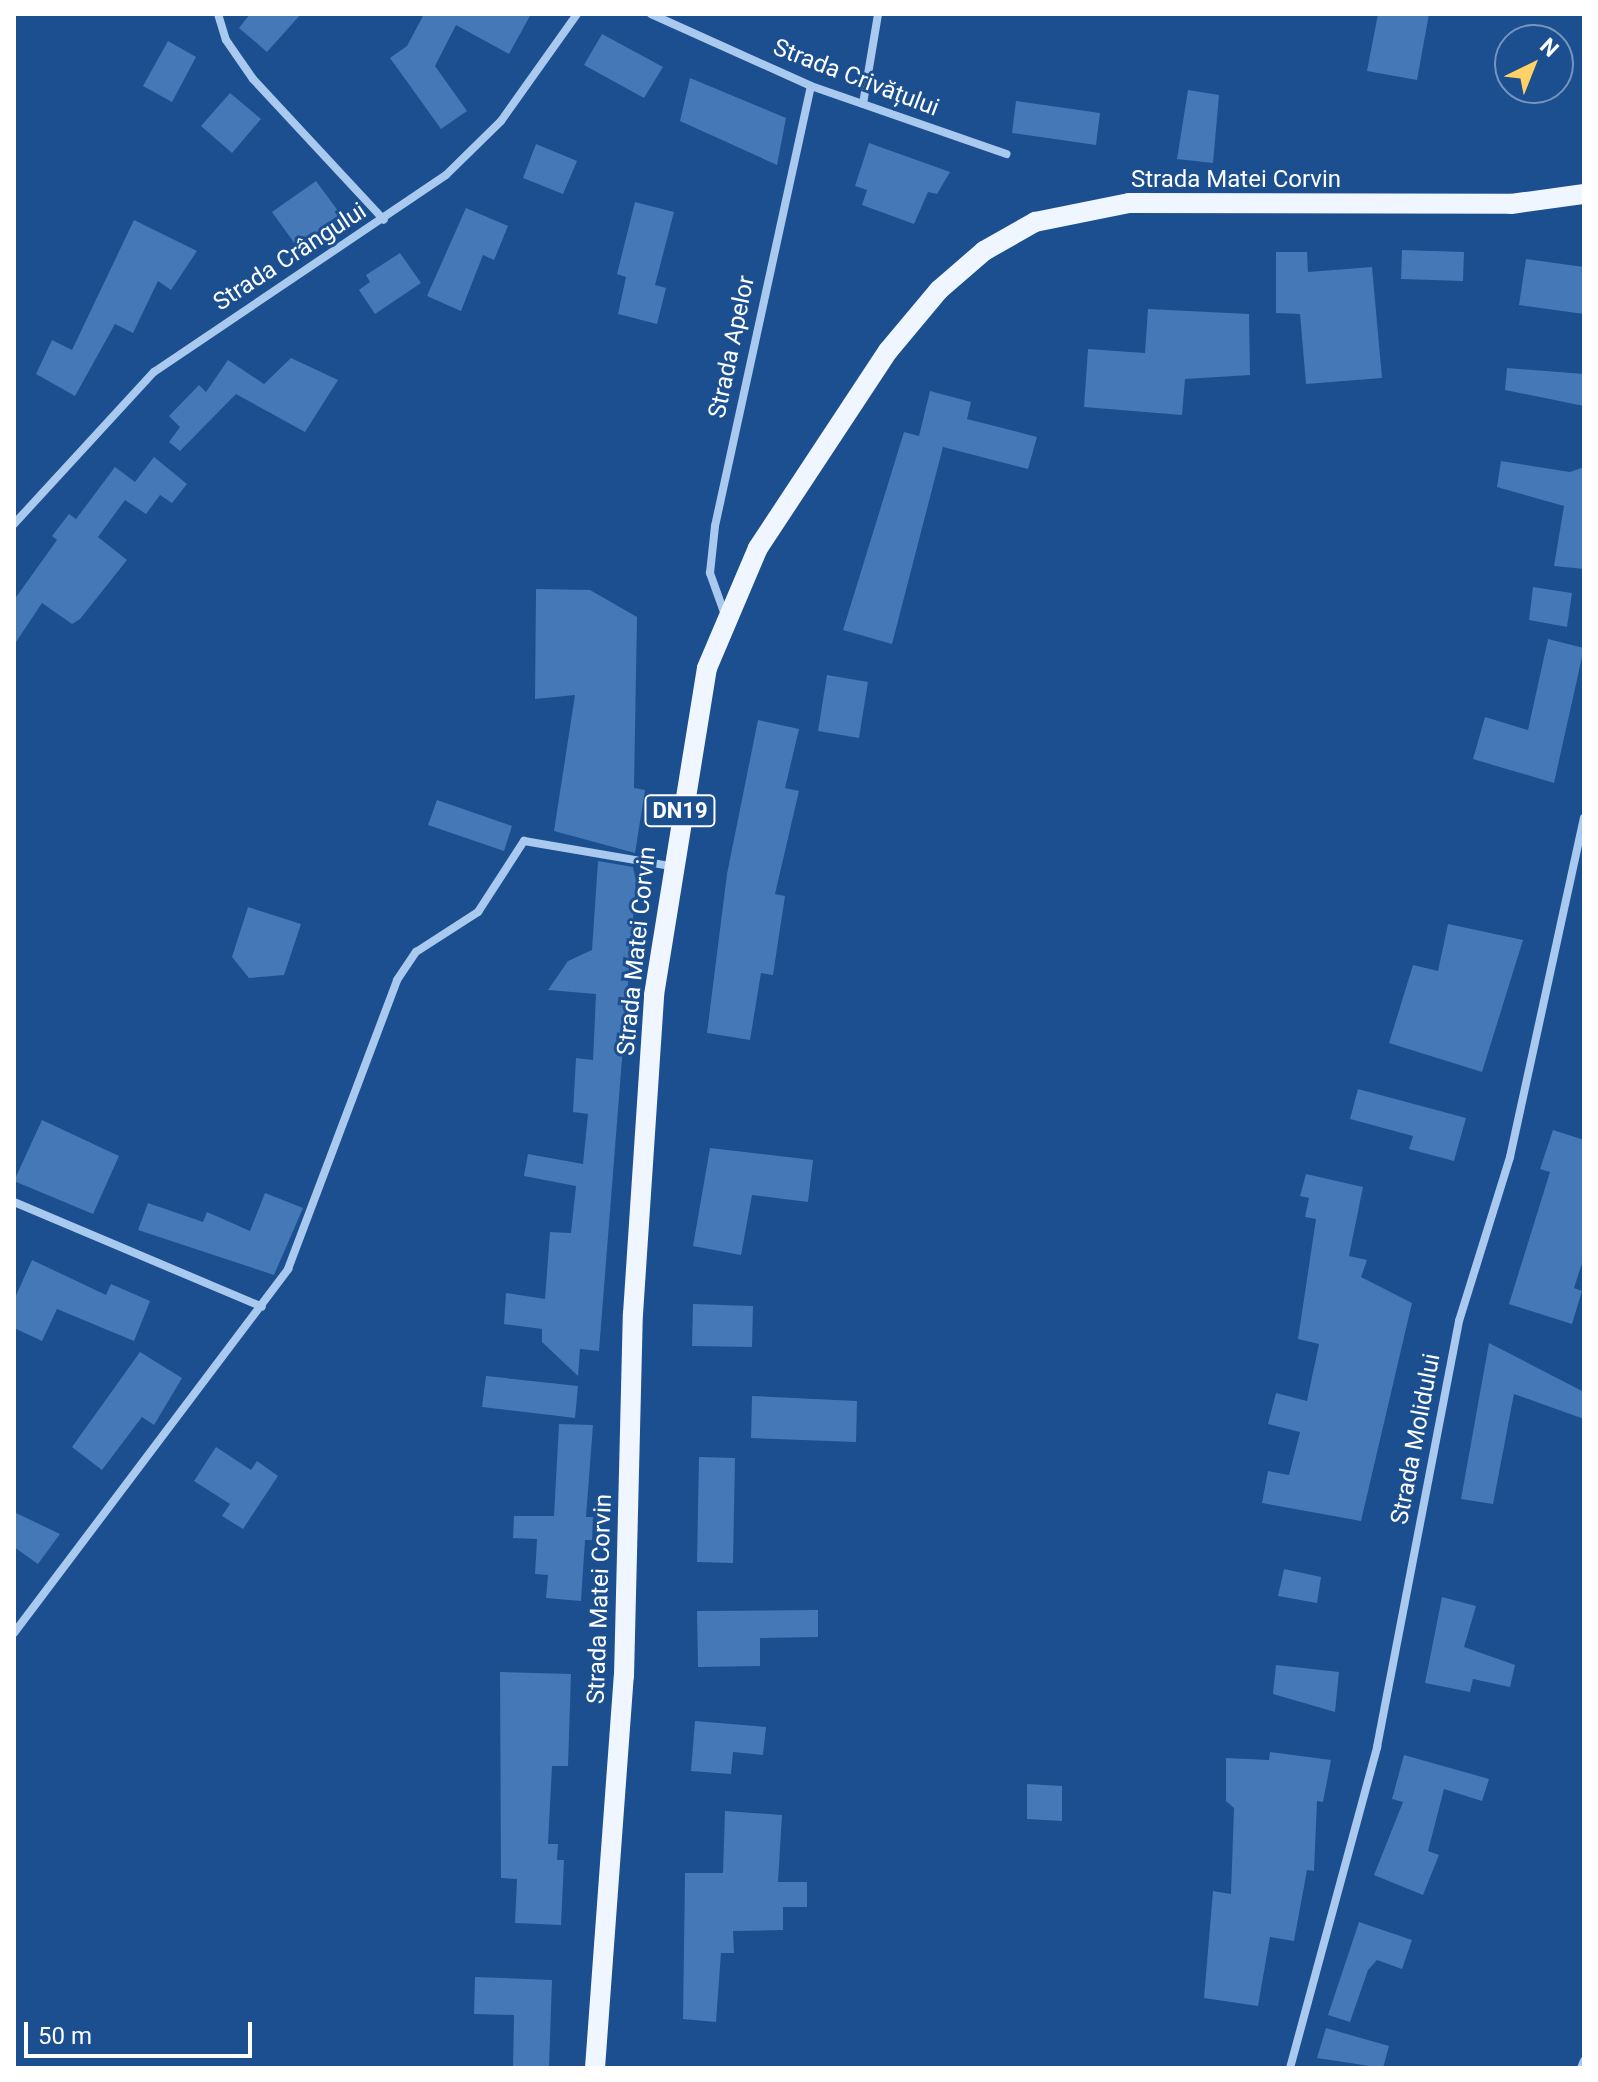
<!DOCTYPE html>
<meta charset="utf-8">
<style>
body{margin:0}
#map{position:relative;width:1598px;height:2082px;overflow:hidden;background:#1b4f8f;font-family:Roboto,sans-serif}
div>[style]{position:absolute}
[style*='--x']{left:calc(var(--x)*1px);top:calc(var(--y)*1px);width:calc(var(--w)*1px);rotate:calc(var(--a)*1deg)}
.building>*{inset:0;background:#4478b7}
.minor>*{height:8px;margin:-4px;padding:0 4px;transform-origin:4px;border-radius:4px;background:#a9c9ee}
.primary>*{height:20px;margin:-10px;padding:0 10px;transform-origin:10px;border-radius:10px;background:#f0f6ff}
span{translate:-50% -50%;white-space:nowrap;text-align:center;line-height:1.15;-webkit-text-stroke:6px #1b4f8f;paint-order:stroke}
.shield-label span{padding:2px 6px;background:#1b4f8f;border:2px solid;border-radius:6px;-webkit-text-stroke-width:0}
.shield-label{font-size:22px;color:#fff;font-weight:700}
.street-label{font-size:24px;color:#fff}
.frame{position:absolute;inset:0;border:16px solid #fff;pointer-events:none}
.north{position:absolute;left:1494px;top:24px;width:80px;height:80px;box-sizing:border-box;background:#1b4f8f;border:2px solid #7695bc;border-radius:50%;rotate:43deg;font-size:22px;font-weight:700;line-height:32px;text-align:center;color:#fff}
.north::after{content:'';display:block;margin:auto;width:28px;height:36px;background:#ffd166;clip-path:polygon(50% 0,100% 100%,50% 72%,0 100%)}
.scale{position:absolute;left:24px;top:2022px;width:228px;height:36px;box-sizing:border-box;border:4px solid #fff;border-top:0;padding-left:10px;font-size:24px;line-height:28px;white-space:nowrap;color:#fff;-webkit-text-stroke:6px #1b4f8f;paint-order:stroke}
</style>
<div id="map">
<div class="building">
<div style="clip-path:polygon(250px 14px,301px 14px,267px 52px,239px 28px)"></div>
<div style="clip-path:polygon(424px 14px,531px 14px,509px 54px,456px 25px,435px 66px,467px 111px,441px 129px,390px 58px,407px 46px)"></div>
<div style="clip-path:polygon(1378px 14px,1429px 14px,1417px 80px,1367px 71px)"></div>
<div style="clip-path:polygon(602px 34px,663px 67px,644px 98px,584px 65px)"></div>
<div style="clip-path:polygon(168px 41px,196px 57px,172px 102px,143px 86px)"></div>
<div style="clip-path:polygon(690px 78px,786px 118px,777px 165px,680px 121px)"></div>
<div style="clip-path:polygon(1188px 90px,1219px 95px,1213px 163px,1177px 159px)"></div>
<div style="clip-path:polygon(230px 93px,261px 119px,232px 153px,201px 126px)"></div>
<div style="clip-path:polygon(1016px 101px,1100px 113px,1096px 145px,1012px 133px)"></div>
<div style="clip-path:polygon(869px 143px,950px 172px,937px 194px,928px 192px,914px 224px,862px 205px,867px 190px,855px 186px)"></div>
<div style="clip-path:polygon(536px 144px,577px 161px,563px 194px,523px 178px)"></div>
<div style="clip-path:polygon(316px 181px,344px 219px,300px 251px,272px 212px)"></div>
<div style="clip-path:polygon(635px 202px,674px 212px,655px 285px,666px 288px,657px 324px,618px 314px,626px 277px,617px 274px)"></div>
<div style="clip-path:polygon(466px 208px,508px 226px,494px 260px,483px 255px,461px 311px,427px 296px)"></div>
<div style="clip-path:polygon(134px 220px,197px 251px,171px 290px,158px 281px,133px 333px,115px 324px,75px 396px,36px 374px,52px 340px,72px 350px)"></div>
<div style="clip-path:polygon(1402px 250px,1464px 252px,1463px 281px,1401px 279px)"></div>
<div style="clip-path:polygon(1276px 252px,1307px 252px,1308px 272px,1372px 267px,1382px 378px,1306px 384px,1300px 314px,1276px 313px)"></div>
<div style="clip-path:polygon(400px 253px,421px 283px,375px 314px,359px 290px,370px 282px,366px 275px)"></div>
<div style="clip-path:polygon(1526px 259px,1584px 267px,1584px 314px,1519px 305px)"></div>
<div style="clip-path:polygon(1148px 309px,1249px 314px,1250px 375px,1185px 379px,1182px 415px,1084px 407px,1088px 349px,1145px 353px)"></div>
<div style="clip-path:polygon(291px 358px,338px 380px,305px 432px,236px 394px,180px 451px,169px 442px,180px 427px,169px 416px,199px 385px,206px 392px,228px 360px,264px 384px)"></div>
<div style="clip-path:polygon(1507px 368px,1584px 374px,1584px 406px,1505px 390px)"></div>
<div style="clip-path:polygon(930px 391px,971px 402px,967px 419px,1037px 437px,1028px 469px,943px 447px,892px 644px,843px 630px,904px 432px,919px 436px)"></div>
<div style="clip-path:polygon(154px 457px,187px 484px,172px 503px,160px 495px,146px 514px,125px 500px,98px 537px,127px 560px,80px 619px,72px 624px,42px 603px,14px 645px,14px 600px,57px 540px,52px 536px,69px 514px,76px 519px,115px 467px,135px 482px)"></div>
<div style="clip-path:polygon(1501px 461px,1570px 472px,1584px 467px,1584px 569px,1554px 566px,1564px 506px,1497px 487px)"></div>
<div style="clip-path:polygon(1533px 587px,1572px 593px,1567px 627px,1529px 620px)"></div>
<div style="clip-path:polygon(536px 589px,590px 590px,637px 617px,634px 788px,645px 790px,635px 853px,554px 831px,575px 695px,535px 699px)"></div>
<div style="clip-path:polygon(1548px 639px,1584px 648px,1554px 783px,1473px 759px,1485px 717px,1528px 730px)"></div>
<div style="clip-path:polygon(827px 675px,868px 682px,859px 738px,818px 731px)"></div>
<div style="clip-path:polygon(758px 720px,799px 729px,785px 788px,799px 791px,775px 894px,785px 896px,773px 975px,761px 973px,750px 1040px,707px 1033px,727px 874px)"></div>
<div style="clip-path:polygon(437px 800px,512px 826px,504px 851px,428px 825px)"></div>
<div style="clip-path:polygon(598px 861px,633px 867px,636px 881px,599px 1351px,580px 1349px,578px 1376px,542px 1342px,542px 1329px,504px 1324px,506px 1293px,545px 1299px,550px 1232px,571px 1233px,576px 1186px,524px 1176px,528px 1154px,583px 1164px,588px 1114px,573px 1112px,576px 1058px,593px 1060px,596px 994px,548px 990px,568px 961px,592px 950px)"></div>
<div style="clip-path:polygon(248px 907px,301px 924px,284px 975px,249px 978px,232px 957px)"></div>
<div style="clip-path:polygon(1448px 924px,1523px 940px,1482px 1072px,1389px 1043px,1413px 965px,1438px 971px)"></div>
<div style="clip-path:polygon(1358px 1089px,1466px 1118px,1454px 1161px,1409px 1149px,1413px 1136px,1350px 1119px)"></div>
<div style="clip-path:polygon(42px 1120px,119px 1156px,93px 1214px,14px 1181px)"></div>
<div style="clip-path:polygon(1553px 1130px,1584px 1140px,1584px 1257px,1574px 1288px,1582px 1291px,1572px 1324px,1509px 1304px,1550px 1172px,1540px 1169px)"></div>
<div style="clip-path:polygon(710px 1148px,813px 1160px,808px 1202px,752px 1195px,741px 1255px,693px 1246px)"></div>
<div style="clip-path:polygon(1306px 1174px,1363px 1187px,1349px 1256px,1367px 1260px,1361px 1277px,1412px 1303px,1361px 1521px,1262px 1503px,1268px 1471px,1289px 1475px,1300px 1432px,1268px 1424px,1276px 1393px,1307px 1401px,1319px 1344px,1298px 1339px,1316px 1219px,1305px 1217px,1309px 1198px,1300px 1196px)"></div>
<div style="clip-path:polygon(265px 1193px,303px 1208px,274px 1275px,138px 1230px,148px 1203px,203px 1222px,207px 1212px,250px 1231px)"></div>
<div style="clip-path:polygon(32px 1260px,106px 1295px,111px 1284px,150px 1301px,134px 1341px,57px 1309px,42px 1341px,14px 1328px,14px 1300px)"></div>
<div style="clip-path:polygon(693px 1304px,753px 1306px,752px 1347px,692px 1346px)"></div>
<div style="clip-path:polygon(1489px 1343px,1584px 1392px,1584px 1419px,1514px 1394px,1493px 1504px,1461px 1499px)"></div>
<div style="clip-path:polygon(140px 1352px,182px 1378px,154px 1425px,142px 1417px,102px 1470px,72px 1447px)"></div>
<div style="clip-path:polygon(486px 1376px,578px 1386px,575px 1418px,482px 1407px)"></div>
<div style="clip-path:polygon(752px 1396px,857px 1401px,856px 1442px,751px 1438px)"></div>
<div style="clip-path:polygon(559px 1424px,593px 1425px,586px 1517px,593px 1517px,592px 1540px,585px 1540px,581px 1601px,546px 1598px,548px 1575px,535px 1574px,537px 1539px,513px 1538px,514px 1516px,554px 1516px)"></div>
<div style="clip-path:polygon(216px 1447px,251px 1470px,257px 1461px,278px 1476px,243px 1529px,222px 1516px,230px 1504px,194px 1481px)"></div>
<div style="clip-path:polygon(699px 1457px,735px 1458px,733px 1563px,697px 1562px)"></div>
<div style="clip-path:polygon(14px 1512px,60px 1534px,38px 1564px,14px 1547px)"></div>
<div style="clip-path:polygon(1284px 1569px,1321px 1577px,1317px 1603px,1278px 1596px)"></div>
<div style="clip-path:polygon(1442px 1597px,1476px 1606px,1464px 1647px,1515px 1665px,1510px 1687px,1473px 1679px,1470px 1692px,1425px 1683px)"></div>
<div style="clip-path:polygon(818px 1610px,818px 1637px,760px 1638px,760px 1666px,698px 1667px,697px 1611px)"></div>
<div style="clip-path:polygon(1276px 1665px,1339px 1672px,1335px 1712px,1273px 1694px)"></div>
<div style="clip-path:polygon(500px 1672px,571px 1674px,568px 1766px,552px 1766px,548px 1844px,558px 1844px,557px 1860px,564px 1860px,561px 1925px,515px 1923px,517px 1879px,501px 1878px)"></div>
<div style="clip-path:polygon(695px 1721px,766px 1727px,763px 1755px,733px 1752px,731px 1774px,691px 1771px)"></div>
<div style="clip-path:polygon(1270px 1752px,1331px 1760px,1323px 1802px,1317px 1801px,1314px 1871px,1307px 1870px,1294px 1941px,1270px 1937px,1258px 2006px,1204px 1998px,1213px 1891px,1231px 1894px,1234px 1808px,1226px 1801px,1226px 1758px,1269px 1760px)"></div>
<div style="clip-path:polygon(1404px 1755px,1489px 1779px,1482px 1801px,1444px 1789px,1428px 1851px,1439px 1855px,1423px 1895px,1374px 1875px,1403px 1802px,1392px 1799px)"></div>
<div style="clip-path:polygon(1027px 1784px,1062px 1786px,1062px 1821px,1027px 1819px)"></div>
<div style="clip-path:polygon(725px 1811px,782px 1815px,778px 1882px,807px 1882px,807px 1907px,783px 1907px,783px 1930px,733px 1931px,734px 1953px,721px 1953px,716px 2022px,683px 2019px,685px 1873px,723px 1873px)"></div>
<div style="clip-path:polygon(1359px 1922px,1412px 1940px,1402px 1969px,1377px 1960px,1368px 1970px,1350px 2022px,1328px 2015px)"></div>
<div style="clip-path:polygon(475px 1977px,552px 1980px,549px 2068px,513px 2068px,514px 2015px,474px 2014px)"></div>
<div style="clip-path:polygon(1326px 2028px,1389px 2046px,1383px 2068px,1317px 2058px)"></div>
</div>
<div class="minor">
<div style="--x:218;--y:14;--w:27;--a:73"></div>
<div style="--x:226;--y:40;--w:47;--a:55.3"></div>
<div style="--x:253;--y:79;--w:192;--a:47.1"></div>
<div style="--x:651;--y:14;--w:175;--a:24.2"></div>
<div style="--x:811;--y:86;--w:207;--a:19.2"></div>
<div style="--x:863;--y:104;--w:91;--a:-80.5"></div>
<div style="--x:14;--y:524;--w:207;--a:-47.4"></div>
<div style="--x:154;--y:372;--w:352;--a:-34"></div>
<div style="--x:446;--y:175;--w:77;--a:-44.5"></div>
<div style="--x:501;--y:121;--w:131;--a:-54.6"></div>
<div style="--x:725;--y:615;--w:45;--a:-109.7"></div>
<div style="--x:710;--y:573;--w:47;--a:-83.9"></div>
<div style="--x:715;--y:526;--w:450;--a:-77.7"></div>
<div style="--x:14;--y:1202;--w:269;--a:22.9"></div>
<div style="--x:14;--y:1633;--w:456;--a:-53"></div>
<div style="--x:288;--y:1269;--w:309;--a:-69.3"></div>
<div style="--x:397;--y:980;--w:34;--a:-56"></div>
<div style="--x:416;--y:952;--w:74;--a:-32.8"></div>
<div style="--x:478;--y:912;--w:85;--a:-57.1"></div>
<div style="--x:524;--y:841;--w:149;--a:9.7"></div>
<div style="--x:1290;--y:2068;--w:333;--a:-74.8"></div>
<div style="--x:1377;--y:1747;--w:434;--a:-79.1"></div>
<div style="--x:1459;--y:1321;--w:172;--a:-72.7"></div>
<div style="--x:1510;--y:1157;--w:347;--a:-77.7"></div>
<div style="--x:1581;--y:2068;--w:8;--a:-67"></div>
</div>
<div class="primary">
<div style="--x:595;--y:2068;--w:393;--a:-85.8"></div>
<div style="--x:624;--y:1676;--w:362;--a:-88.6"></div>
<div style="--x:633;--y:1314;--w:320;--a:-86.2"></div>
<div style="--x:654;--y:995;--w:331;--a:-80.8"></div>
<div style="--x:707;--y:668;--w:130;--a:-67"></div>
<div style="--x:758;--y:548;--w:236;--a:-56.6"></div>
<div style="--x:888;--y:351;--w:80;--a:-50.1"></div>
<div style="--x:939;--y:290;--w:60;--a:-40.9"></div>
<div style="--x:984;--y:251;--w:59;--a:-29.6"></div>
<div style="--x:1035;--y:222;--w:96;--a:-11.4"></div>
<div style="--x:1129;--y:203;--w:382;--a:0.1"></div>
<div style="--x:1511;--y:204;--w:74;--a:-7.8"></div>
</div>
<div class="shield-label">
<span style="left:680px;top:811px">DN19</span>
</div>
<div class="street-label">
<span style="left:856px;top:78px;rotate:21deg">Strada Crivățului</span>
<span style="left:1236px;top:180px">Strada Matei Corvin</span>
<span style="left:290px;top:257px;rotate:-33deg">Strada Crângului</span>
<span style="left:732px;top:347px;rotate:-78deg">Strada Apelor</span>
<span style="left:637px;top:951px;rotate:-84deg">Strada Matei Corvin</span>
<span style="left:1416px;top:1439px;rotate:-79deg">Strada Molidului</span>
<span style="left:600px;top:1599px;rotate:-88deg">Strada Matei Corvin</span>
</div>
<div class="frame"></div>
<div class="north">N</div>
<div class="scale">50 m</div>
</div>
